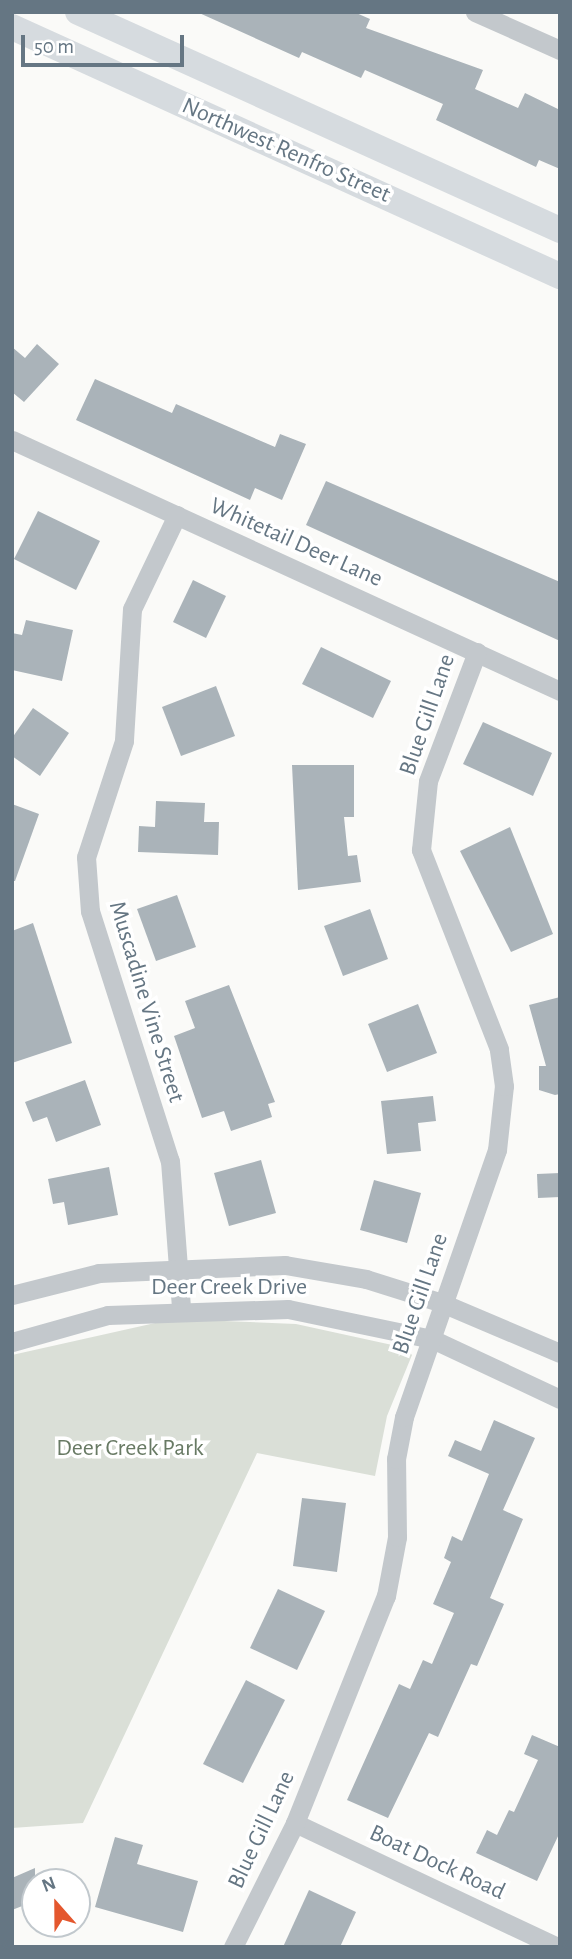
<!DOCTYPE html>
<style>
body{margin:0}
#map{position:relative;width:572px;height:1959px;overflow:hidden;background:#fafaf8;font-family:"Alegreya Sans",sans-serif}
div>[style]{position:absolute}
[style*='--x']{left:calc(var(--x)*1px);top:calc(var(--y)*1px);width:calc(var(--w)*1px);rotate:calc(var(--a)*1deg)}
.green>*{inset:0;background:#dadfd7}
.building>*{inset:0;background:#aab3b9}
.street>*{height:19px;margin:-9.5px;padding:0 9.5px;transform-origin:9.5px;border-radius:9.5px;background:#c3c8cc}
.secondary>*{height:26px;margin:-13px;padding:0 13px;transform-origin:13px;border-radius:13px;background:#d6dbdf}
span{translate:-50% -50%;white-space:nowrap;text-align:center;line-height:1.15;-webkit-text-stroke:7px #fff;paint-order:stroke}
.street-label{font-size:24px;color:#657683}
.park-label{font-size:24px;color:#687a64}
.frame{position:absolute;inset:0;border:14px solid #657683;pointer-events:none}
.north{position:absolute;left:21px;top:1868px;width:70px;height:70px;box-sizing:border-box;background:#fff;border:2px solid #c1c8cd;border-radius:50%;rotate:339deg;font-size:19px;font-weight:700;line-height:28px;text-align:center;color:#657683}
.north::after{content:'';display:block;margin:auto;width:24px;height:32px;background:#e4572e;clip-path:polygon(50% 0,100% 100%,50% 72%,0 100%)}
.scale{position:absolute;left:21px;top:35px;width:163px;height:32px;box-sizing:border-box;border:4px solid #657683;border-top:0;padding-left:9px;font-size:21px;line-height:24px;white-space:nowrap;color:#657683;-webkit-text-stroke:5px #fff;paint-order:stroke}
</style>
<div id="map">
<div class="green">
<div style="clip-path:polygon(173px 1319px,296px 1324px,406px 1348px,412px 1355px,387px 1416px,375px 1476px,257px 1453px,83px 1823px,12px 1828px,12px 1355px)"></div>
</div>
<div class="building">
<div style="clip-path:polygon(197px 12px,354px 12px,370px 19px,366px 28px,483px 70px,475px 89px,518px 108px,525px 93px,560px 110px,560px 169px,539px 160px,536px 167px,436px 120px,443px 104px,365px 70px,361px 78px,302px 52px,299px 58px)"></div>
<div style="clip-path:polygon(37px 344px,59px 364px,24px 402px,12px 392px,12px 347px,25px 358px)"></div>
<div style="clip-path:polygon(95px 379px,172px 413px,176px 404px,275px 447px,280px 434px,306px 444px,282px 500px,255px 488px,250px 500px,76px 420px)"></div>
<div style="clip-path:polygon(326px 481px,560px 582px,560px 641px,306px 525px)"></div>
<div style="clip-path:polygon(38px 511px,100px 541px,76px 590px,14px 559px)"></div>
<div style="clip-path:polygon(193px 580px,226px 596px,206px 638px,173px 622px)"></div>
<div style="clip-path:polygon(26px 620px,73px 630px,62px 681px,12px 670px,12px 633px,22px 635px)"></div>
<div style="clip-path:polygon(321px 647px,391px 681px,373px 718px,302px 684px)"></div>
<div style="clip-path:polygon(216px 686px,235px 736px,181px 756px,162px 707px)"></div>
<div style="clip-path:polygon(33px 708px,69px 733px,40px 776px,12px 756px,12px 738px)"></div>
<div style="clip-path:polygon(483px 722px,552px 753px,533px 796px,463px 764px)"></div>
<div style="clip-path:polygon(292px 765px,354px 765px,354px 817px,344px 817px,348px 856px,357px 855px,361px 882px,298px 890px)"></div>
<div style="clip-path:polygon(156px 801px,205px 803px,204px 822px,219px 822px,218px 855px,138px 852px,139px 826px,155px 827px)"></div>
<div style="clip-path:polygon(12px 804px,39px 814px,15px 881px,12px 881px)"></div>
<div style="clip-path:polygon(510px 827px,553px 934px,511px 952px,460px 851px)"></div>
<div style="clip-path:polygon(177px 895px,196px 947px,156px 961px,137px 909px)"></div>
<div style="clip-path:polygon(370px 909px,388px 959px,343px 976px,324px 926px)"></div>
<div style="clip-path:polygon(33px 923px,72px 1043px,12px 1063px,12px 931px)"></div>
<div style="clip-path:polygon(229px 985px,275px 1102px,268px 1104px,272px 1117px,231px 1131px,224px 1111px,202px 1118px,174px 1036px,195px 1028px,185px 1001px)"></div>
<div style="clip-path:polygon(560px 997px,560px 1094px,555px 1095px,539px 1090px,539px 1066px,546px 1066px,529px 1005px)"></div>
<div style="clip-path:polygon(418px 1004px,437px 1053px,387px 1072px,368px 1024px)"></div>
<div style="clip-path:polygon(85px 1080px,101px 1125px,56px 1142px,47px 1117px,33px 1122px,25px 1102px)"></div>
<div style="clip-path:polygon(433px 1096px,436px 1121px,418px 1123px,421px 1151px,387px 1154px,381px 1101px)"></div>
<div style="clip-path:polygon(261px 1160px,276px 1213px,229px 1226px,214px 1173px)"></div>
<div style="clip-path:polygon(109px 1167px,118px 1215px,68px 1225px,64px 1202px,53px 1204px,48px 1179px)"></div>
<div style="clip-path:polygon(560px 1173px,560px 1197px,538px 1198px,537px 1174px)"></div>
<div style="clip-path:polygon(374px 1180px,421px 1193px,407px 1243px,360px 1230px)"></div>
<div style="clip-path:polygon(494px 1420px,535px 1438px,503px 1510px,523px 1519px,490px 1598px,504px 1604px,477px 1666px,471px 1664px,438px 1737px,429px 1733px,388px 1818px,347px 1800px,399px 1684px,410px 1689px,423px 1660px,432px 1664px,454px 1613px,433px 1604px,451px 1562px,444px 1558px,452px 1536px,462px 1541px,489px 1474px,448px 1456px,455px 1440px,481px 1451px)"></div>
<div style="clip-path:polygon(302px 1498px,346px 1503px,337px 1572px,293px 1566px)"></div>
<div style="clip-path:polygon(278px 1589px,325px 1611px,297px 1670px,250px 1648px)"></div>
<div style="clip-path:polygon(246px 1680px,285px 1700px,243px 1783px,203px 1764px)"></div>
<div style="clip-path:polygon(532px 1735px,560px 1747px,560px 1832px,537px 1881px,476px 1853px,487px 1830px,497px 1835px,509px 1810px,514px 1812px,538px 1760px,524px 1754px)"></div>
<div style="clip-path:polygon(115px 1837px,143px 1845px,137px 1864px,198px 1881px,183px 1932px,95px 1907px)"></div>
<div style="clip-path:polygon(35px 1868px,35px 1901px,12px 1910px,12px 1878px)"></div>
<div style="clip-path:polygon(309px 1890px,356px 1912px,340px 1947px,283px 1947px)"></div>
</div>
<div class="street">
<div style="--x:475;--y:12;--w:93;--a:24.1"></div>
<div style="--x:12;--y:440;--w:603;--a:24.61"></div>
<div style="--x:177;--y:515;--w:104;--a:115.6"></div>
<div style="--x:132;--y:609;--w:132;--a:93.5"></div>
<div style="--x:124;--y:741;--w:122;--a:108.1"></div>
<div style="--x:86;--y:857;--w:54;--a:85.8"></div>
<div style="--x:90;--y:911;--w:262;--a:72.3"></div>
<div style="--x:170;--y:1161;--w:147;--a:85.7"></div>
<div style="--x:12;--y:1295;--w:90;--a:-14.2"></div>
<div style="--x:99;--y:1273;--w:186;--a:-2.5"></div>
<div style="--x:285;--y:1265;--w:82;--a:9.8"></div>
<div style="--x:366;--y:1279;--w:80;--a:17.5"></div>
<div style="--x:442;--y:1303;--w:128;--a:23"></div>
<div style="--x:12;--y:1342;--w:100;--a:-15.7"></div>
<div style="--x:108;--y:1315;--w:180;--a:-1.9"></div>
<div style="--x:288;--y:1309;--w:147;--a:11.8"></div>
<div style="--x:432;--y:1339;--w:141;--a:25.1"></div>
<div style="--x:295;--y:1823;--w:290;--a:25.3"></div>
<div style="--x:233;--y:1947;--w:139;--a:-63.4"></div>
<div style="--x:295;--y:1823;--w:245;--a:-68.2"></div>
<div style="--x:386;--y:1596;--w:60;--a:-79.4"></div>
<div style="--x:397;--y:1537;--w:78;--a:-90.7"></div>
<div style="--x:396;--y:1459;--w:43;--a:-79.2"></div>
<div style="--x:404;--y:1417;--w:283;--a:-70.8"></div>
<div style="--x:497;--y:1150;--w:64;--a:-83.8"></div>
<div style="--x:504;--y:1086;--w:37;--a:-98"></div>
<div style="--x:499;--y:1049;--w:214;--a:-111.4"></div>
<div style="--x:421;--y:850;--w:69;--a:-84.2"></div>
<div style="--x:428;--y:781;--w:138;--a:-69.2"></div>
</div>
<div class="secondary">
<div style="--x:78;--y:12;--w:529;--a:24.34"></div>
<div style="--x:12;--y:27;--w:602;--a:24.44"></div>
</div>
<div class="street-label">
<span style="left:286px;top:151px;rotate:24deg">Northwest Renfro Street</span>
<span style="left:296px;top:543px;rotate:24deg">Whitetail Deer Lane</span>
<span style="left:428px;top:715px;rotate:-71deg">Blue Gill Lane</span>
<span style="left:146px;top:1002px;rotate:73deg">Muscadine Vine Street</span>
<span style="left:229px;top:1288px">Deer Creek Drive</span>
<span style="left:421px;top:1294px;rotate:-71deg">Blue Gill Lane</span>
<span style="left:262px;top:1830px;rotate:-65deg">Blue Gill Lane</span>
<span style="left:437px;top:1863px;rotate:25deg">Boat Dock Road</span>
</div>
<div class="park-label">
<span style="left:130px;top:1449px">Deer Creek Park</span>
</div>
<div class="frame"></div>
<div class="north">N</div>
<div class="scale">50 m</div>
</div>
